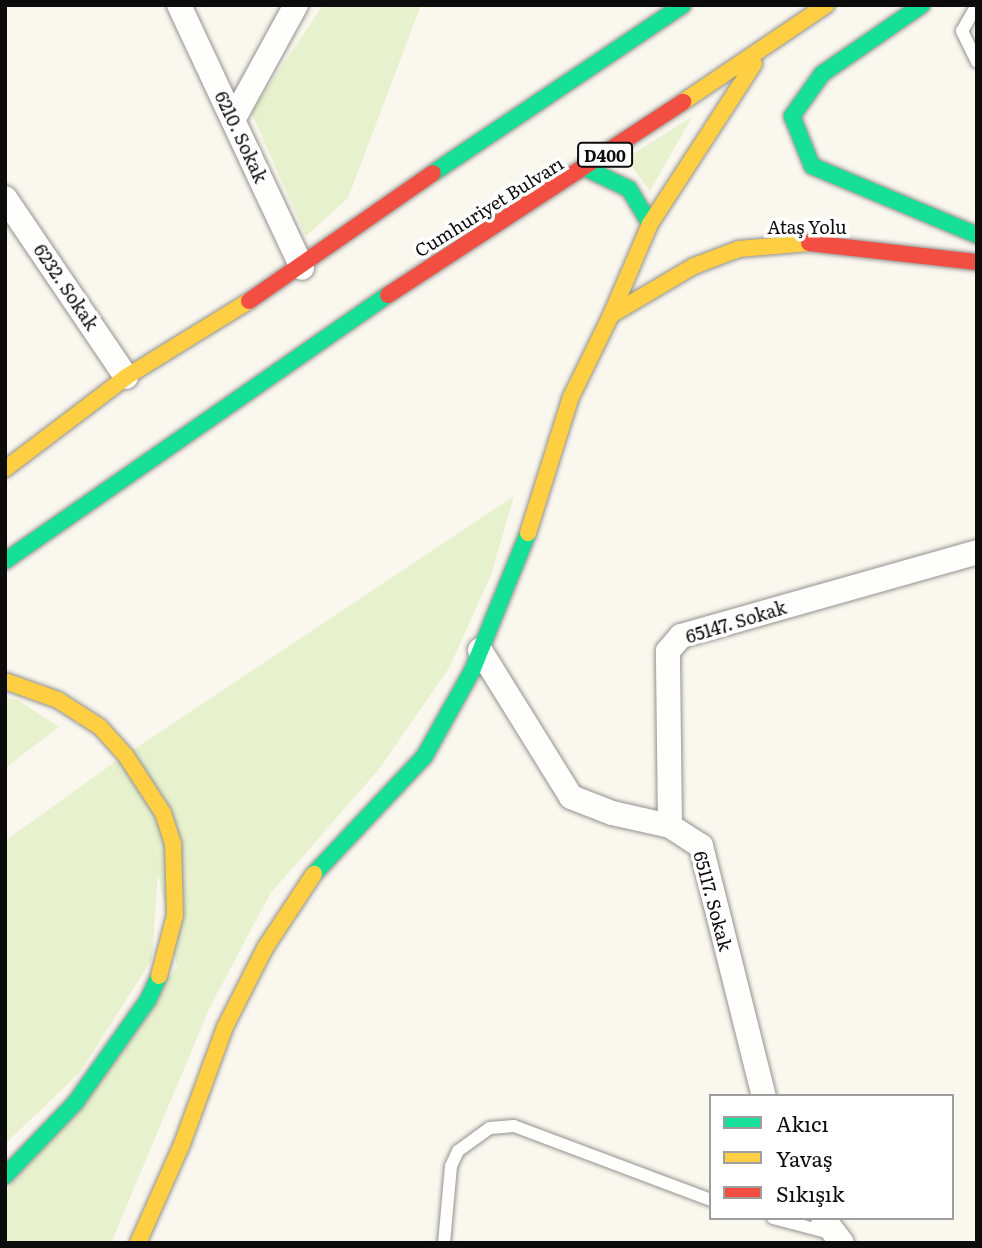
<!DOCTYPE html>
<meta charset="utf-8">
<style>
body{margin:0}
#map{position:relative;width:982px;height:1248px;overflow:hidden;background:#faf7ef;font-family:Literata,serif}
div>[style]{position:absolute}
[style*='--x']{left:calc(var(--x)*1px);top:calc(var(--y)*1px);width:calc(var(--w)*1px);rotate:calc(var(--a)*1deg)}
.green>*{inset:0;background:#e7f1cd}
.roads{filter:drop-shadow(0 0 2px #93928e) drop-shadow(0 0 2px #93928e)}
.lane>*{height:12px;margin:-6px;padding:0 6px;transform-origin:6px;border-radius:6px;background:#fefefd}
.street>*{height:24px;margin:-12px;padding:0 12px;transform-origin:12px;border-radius:12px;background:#fefefd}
.fast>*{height:16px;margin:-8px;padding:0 8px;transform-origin:8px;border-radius:8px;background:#16e098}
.slow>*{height:16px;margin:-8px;padding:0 8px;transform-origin:8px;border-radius:8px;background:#ffcf43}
.jam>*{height:16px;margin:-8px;padding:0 8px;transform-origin:8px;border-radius:8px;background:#f24e42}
span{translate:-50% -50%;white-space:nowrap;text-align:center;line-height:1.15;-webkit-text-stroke:7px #fff;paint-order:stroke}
.shield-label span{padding:2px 5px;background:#fff;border:2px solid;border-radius:5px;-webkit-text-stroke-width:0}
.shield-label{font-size:16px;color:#0c0c0c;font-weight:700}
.street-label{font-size:18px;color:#0c0c0c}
.frame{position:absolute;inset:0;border:7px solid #0c0c0c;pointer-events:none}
.legend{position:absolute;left:709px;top:1094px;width:245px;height:126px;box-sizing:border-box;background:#fff;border:2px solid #9e9e9e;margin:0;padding:9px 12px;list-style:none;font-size:21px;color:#0c0c0c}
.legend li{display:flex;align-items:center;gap:14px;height:35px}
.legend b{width:35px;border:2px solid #9e9e9e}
</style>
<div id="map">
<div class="green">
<div style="clip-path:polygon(323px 5px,421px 5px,348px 198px,306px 236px,251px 112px)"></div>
<div style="clip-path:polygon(692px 117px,650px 191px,626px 158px)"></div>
<div style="clip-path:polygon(514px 496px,491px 575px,449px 668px,379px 769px,270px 894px,210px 1007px,111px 1243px,5px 1243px,5px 1193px,177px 967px,158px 873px,152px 959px,80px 1072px,5px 1144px,5px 841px,112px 764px)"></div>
<div style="clip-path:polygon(5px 697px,18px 700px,59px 727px,5px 768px)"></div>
</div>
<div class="roads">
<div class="lane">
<div style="--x:977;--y:5;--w:30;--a:120"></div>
<div style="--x:962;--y:31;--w:34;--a:64"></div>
<div style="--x:773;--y:1218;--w:59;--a:14.7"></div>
<div style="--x:444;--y:1243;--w:77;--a:-84.8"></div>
<div style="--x:451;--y:1166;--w:17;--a:-65"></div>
<div style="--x:458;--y:1151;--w:39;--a:-36"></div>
<div style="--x:490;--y:1128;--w:24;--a:-5"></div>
<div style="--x:514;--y:1126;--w:210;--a:20.6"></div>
</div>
<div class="street">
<div style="--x:179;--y:5;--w:290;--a:64.9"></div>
<div style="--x:233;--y:120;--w:131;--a:-61.3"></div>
<div style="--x:5;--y:198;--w:216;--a:55.9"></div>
<div style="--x:480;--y:650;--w:173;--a:58.2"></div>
<div style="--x:571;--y:797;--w:44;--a:21.3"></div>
<div style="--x:612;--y:813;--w:59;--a:12.6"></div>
<div style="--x:670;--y:826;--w:37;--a:33"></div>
<div style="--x:701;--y:846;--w:258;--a:75.9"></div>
<div style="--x:670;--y:826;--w:175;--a:-90.7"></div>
<div style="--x:668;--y:651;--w:20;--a:-49"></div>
<div style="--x:681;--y:636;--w:308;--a:-15.8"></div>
<div style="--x:823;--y:1218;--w:31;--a:53"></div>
</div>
<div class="fast">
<div style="--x:922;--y:5;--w:121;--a:145.4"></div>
<div style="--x:822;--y:74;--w:52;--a:125.5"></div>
<div style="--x:792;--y:116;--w:54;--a:68.2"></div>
<div style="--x:812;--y:166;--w:179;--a:22.7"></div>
<div style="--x:585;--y:168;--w:49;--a:25.5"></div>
<div style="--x:629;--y:189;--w:41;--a:59"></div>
<div style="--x:433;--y:173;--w:301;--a:-33.9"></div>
<div style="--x:5;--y:561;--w:466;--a:-34.8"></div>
<div style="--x:314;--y:874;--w:161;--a:-46.8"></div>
<div style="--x:424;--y:757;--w:98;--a:-60.8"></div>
<div style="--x:472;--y:671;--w:149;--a:-67.9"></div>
<div style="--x:5;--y:1176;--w:101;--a:-46.2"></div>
<div style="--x:75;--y:1103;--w:126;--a:-54.7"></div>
<div style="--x:148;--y:1000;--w:26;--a:-65"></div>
</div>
<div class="slow">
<div style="--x:683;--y:102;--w:173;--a:-34.1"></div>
<div style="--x:611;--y:315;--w:99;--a:-66.8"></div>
<div style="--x:650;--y:224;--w:191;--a:-57"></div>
<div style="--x:5;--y:469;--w:152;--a:-37.2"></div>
<div style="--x:126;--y:377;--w:145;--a:-31.7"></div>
<div style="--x:528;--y:533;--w:143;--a:-72.5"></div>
<div style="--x:571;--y:397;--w:91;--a:-64"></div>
<div style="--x:611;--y:315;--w:96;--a:-30.6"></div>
<div style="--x:694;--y:266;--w:48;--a:-20.7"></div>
<div style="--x:739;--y:249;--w:70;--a:-4.9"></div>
<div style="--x:5;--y:681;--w:56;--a:19.7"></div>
<div style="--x:58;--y:700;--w:50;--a:32.7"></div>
<div style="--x:100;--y:727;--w:39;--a:48"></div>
<div style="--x:126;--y:756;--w:68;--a:57"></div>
<div style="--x:163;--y:813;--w:32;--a:72"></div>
<div style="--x:173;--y:843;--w:72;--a:88.4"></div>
<div style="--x:175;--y:915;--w:63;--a:104.7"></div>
<div style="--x:138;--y:1243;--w:108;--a:-66"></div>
<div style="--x:182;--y:1144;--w:125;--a:-69.8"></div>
<div style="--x:225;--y:1027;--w:89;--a:-63.1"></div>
<div style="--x:265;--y:948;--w:89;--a:-56.5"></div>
</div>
<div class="jam">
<div style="--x:809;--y:243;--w:169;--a:6.5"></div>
<div style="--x:388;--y:295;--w:353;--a:-33.2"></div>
<div style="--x:249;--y:301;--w:224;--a:-34.8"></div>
</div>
</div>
<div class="shield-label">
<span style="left:605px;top:155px">D400</span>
</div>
<div class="street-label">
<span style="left:241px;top:137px;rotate:65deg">6210. Sokak</span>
<span style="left:489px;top:207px;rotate:-32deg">Cumhuriyet Bulvarı</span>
<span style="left:807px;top:227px">Ataş Yolu</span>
<span style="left:66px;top:287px;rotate:56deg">6232. Sokak</span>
<span style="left:736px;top:622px;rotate:-17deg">65147. Sokak</span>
<span style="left:713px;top:901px;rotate:75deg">65117. Sokak</span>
</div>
<div class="frame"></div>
<ul class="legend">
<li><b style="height:9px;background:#16e098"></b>Akıcı</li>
<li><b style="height:9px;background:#ffcf43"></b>Yavaş</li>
<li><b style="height:9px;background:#f24e42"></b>Sıkışık</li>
</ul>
</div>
